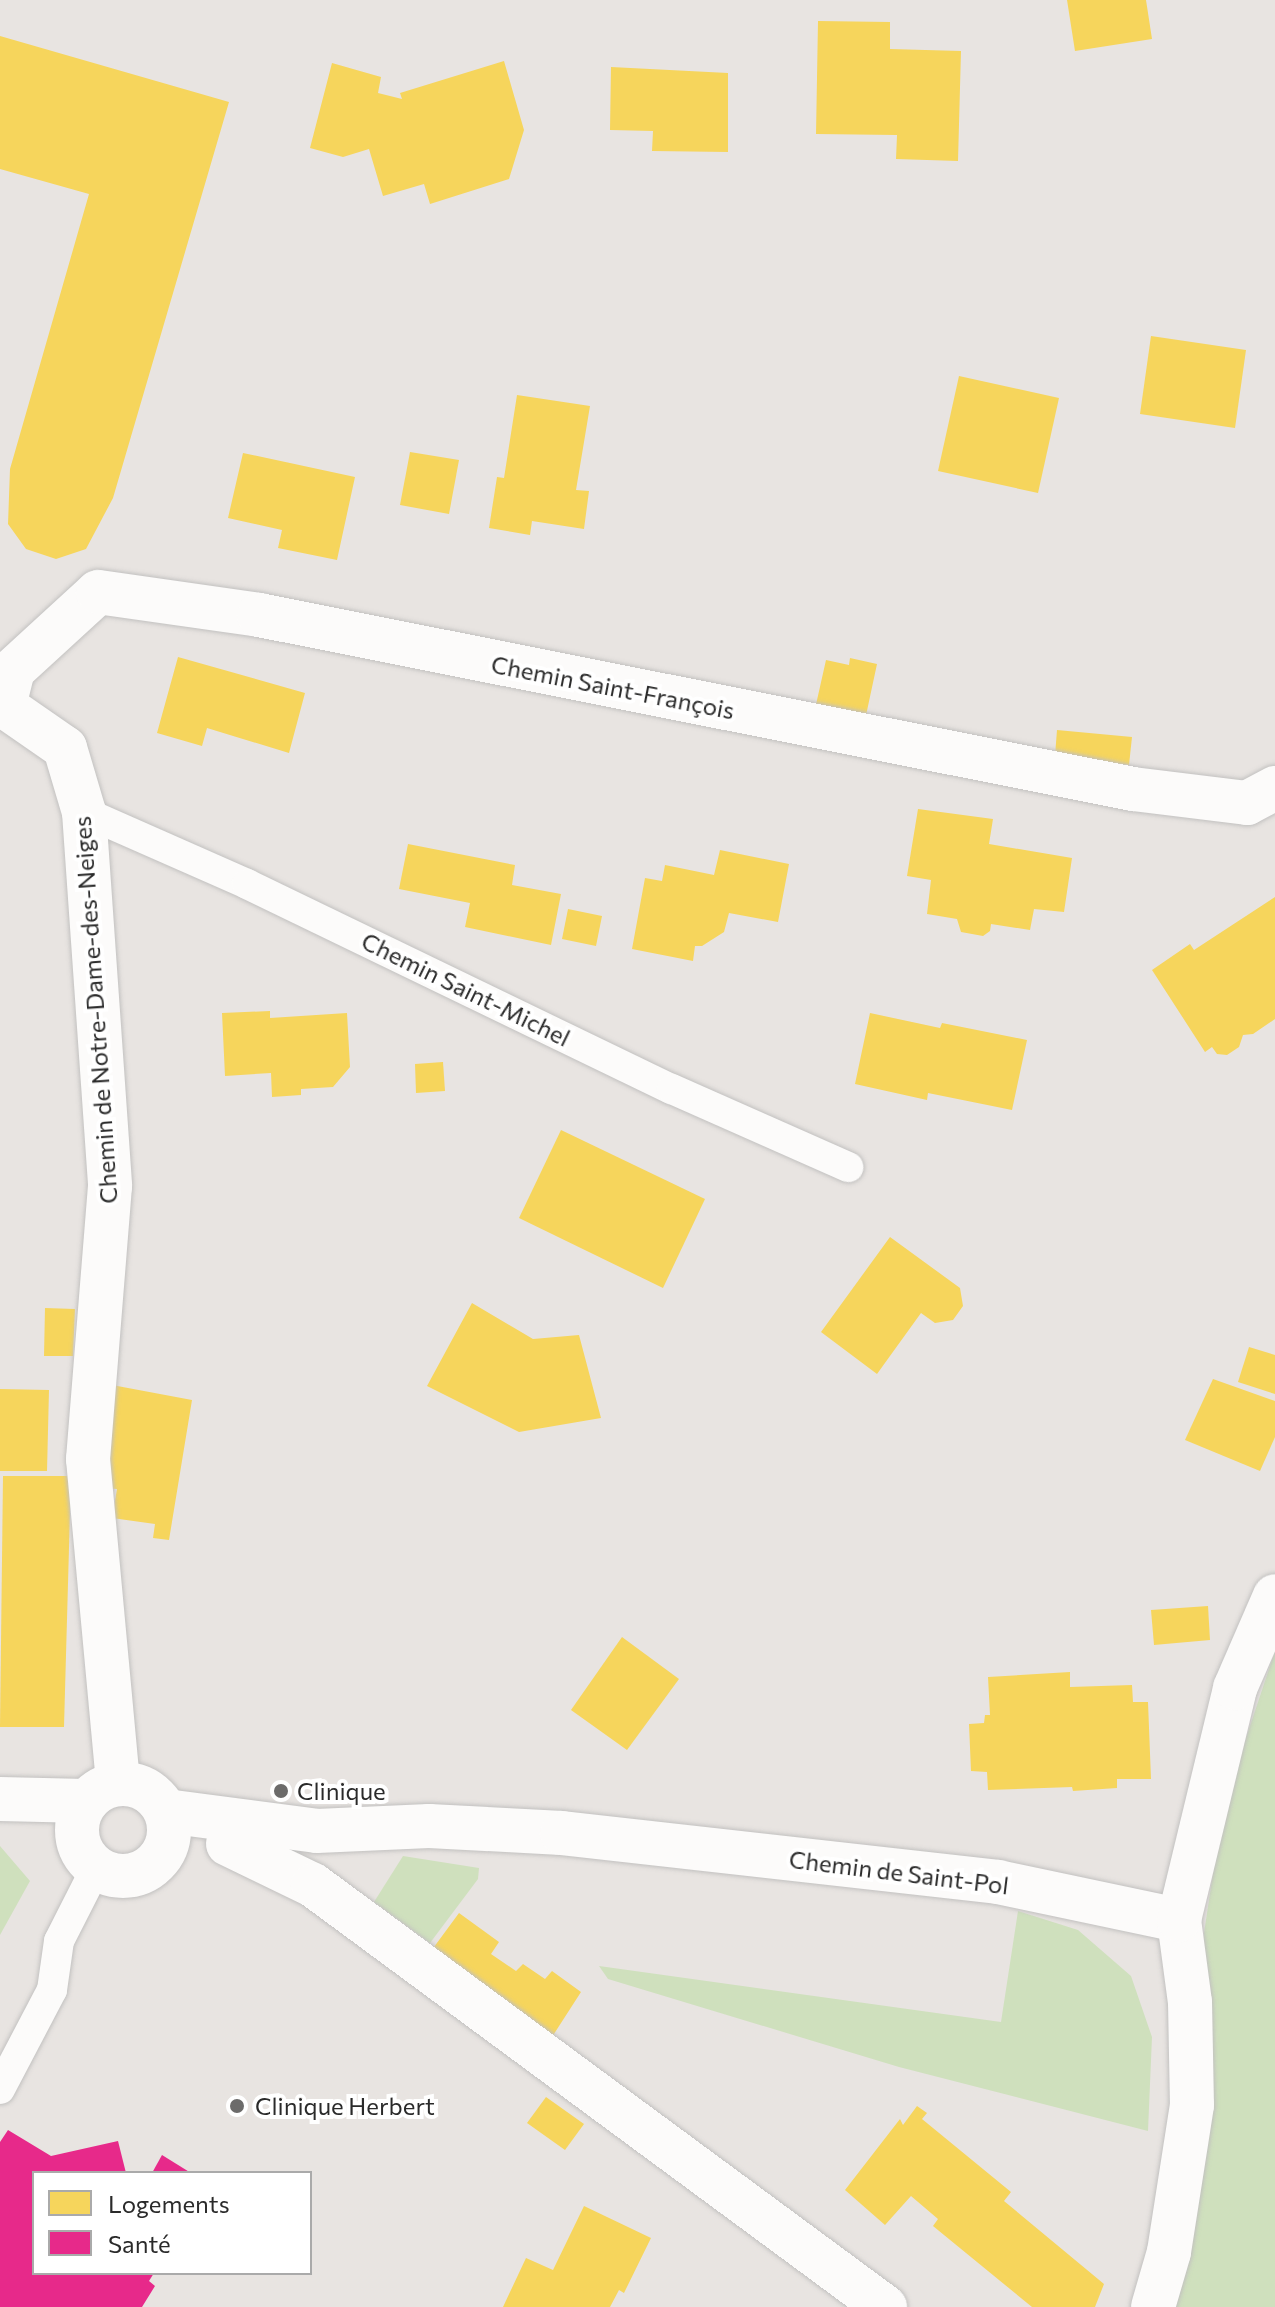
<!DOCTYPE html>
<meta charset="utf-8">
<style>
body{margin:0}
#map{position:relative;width:1275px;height:2307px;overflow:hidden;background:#e8e4e1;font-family:Commissioner,sans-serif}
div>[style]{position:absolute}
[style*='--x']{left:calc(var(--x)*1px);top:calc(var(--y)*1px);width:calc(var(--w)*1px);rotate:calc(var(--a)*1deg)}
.green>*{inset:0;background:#cfe0bd}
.homes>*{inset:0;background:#f6d55c}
.health>*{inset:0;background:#e7298a}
.roads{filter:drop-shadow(0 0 2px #c2c1c0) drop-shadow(0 0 2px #c2c1c0)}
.lane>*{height:30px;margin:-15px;padding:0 15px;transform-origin:15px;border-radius:15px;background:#fcfbfa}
.street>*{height:44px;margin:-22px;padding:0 22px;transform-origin:22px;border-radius:22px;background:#fcfbfa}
.secondary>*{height:44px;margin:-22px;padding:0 22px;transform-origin:22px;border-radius:22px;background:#fcfbfa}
.secondary>.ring{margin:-22px;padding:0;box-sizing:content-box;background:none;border:44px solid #fcfbfa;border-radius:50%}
.dots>*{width:22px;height:22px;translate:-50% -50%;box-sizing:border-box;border:4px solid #fff;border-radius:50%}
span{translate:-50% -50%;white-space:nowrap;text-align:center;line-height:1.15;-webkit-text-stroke:8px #fff;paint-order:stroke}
.street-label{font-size:24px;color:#2a2a2a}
.poi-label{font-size:24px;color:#2a2a2a}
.left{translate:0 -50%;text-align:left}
.legend{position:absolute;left:32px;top:2171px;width:280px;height:104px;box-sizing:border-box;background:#fff;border:2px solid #aaa;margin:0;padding:10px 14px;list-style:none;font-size:24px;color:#2a2a2a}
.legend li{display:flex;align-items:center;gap:16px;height:40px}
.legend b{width:40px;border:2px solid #aaa}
</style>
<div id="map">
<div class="green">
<div style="clip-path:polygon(1275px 1651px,1275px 2307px,1172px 2307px,1192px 2221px,1204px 1933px,1223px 1807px)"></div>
<div style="clip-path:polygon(0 1846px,30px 1881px,0 1935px)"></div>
<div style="clip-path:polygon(403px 1856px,479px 1868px,478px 1879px,430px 1943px,374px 1902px)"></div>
<div style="clip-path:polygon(1018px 1911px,1078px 1930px,1131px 1976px,1152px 2037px,1148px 2131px,899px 2067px,608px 1979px,599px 1966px,1001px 2022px)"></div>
</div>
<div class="homes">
<div style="clip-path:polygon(1067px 0,1146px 0,1152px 39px,1075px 51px)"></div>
<div style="clip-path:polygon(818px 21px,890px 22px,890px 49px,961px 51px,958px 161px,896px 159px,897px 135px,816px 134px)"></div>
<div style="clip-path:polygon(0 36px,229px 102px,113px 498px,86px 549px,56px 559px,26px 549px,8px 524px,10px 469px,89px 194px,0 169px)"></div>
<div style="clip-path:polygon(504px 61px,524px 130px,509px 179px,430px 204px,424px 184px,383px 196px,369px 149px,343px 157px,310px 148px,332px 63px,381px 77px,378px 93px,402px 99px,400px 93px)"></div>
<div style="clip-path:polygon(611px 67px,728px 73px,728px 152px,652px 151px,653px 131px,610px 130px)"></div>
<div style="clip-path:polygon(1151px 336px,1246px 350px,1235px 428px,1140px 414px)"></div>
<div style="clip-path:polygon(959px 376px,1059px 398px,1038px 493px,938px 471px)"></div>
<div style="clip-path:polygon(517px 395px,590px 406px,576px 490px,589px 491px,584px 529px,532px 521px,530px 535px,489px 528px,497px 477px,504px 478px)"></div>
<div style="clip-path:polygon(410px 452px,459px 460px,449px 514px,400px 505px)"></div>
<div style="clip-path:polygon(243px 453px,355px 477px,337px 560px,278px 548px,282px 530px,228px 518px)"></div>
<div style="clip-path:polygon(178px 657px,305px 693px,289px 753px,207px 728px,202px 746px,157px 733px)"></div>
<div style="clip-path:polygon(850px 658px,877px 664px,865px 720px,815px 709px,826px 660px,849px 665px)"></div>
<div style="clip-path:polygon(1057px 730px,1132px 737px,1129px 765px,1055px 756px)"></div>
<div style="clip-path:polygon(918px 809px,993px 819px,989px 844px,1072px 858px,1064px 912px,1034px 909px,1030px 930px,991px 924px,990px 931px,983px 936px,961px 932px,957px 919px,927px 914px,931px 880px,907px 876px)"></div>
<div style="clip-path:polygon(408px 844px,515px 865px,512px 885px,561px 894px,551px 945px,465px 927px,470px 903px,399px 889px)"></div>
<div style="clip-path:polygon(720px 850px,789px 864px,778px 922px,729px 913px,724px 932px,702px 946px,695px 946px,693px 961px,632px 949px,645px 878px,662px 881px,665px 865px,714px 875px)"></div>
<div style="clip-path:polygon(1275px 897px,1275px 1019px,1253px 1034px,1243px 1035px,1239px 1047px,1227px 1055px,1217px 1054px,1212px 1047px,1205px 1052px,1152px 970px,1190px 944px,1194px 950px)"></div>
<div style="clip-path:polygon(568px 909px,602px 916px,596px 946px,562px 939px)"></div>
<div style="clip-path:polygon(270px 1011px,270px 1018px,347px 1013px,350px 1067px,333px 1087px,301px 1089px,301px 1095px,272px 1097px,271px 1073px,225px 1076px,222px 1013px)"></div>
<div style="clip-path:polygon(870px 1013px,940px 1028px,942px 1023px,1027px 1040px,1012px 1110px,928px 1093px,927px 1100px,855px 1084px)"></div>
<div style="clip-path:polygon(443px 1062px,445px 1091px,416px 1093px,415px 1064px)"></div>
<div style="clip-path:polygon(561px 1130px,705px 1199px,663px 1288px,519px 1218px)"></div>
<div style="clip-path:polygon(890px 1237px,960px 1288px,963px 1306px,953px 1320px,935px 1323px,921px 1313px,877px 1374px,821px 1332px)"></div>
<div style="clip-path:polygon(472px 1303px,533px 1339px,579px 1335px,601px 1418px,519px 1432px,427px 1386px)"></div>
<div style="clip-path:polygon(45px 1308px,75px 1309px,73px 1356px,44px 1356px)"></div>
<div style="clip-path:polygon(1249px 1347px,1275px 1355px,1275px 1394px,1238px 1382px)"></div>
<div style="clip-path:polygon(1213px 1379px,1275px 1401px,1275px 1437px,1260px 1471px,1185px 1440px)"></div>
<div style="clip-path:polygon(112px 1385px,192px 1400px,169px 1540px,153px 1538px,155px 1524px,112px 1518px,117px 1489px,105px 1488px)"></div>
<div style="clip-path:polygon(0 1389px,49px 1390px,47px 1471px,0 1471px)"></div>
<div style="clip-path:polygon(3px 1476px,71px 1476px,64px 1727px,0 1727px)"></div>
<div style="clip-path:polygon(1208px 1606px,1210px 1640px,1154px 1645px,1151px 1610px)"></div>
<div style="clip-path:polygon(622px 1637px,679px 1679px,627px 1750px,571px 1710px)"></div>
<div style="clip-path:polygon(1070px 1672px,1070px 1687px,1132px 1685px,1133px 1702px,1148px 1702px,1151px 1779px,1117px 1779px,1117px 1788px,1073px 1791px,1072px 1787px,988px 1790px,987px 1772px,971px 1771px,969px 1724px,984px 1723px,985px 1715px,990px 1715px,988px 1677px)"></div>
<div style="clip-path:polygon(459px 1913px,499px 1942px,491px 1954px,516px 1971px,523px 1964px,545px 1979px,552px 1971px,581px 1992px,552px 2037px,434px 1947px)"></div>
<div style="clip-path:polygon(546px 2097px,584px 2124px,565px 2150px,527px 2123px)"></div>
<div style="clip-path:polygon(917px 2106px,927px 2113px,922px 2119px,1011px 2192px,1004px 2201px,1104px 2284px,1095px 2307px,1032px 2307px,933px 2226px,938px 2219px,911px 2196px,885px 2225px,845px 2190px,900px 2119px,903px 2125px)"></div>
<div style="clip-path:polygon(584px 2206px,651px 2238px,624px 2293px,619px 2290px,610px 2307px,503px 2307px,526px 2258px,553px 2270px)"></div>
</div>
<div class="health">
<div style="clip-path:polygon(8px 2130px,51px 2156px,118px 2141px,126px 2173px,34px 2173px,34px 2273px,154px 2273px,149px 2281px,155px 2286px,142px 2307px,0 2307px,0 2142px)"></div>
<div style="clip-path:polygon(162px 2155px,191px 2173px,152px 2173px)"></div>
</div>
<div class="roads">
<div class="lane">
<div style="--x:84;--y:812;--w:178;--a:23.8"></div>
<div style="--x:247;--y:884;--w:472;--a:25.8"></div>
<div style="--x:672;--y:1089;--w:193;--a:23.9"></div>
<div style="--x:0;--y:2089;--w:112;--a:-62.3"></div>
<div style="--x:52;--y:1990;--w:49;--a:-81.9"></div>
<div style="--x:59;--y:1941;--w:82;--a:-63.1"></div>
</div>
<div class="street">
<div style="--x:0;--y:703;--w:79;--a:34.7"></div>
<div style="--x:65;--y:748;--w:67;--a:73.5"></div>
<div style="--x:84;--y:812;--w:375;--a:86"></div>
<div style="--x:110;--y:1186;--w:274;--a:94.6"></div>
<div style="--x:88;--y:1459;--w:326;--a:84.7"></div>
<div style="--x:4;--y:706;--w:37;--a:-76"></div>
<div style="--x:13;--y:670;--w:115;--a:-42.5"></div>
<div style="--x:98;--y:592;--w:163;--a:8.1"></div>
<div style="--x:259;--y:615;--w:891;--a:11.26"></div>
<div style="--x:1133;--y:789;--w:115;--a:7"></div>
<div style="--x:1247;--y:803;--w:32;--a:-28"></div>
</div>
<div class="secondary">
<div class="ring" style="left:77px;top:1784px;width:48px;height:48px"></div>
<div style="--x:0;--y:1799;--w:86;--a:1.3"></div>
<div style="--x:166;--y:1811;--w:152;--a:7.5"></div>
<div style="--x:317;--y:1831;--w:112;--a:-2.6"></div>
<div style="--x:429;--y:1826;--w:133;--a:3"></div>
<div style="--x:562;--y:1833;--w:439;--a:6.4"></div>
<div style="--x:998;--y:1882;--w:185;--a:11.9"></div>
<div style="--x:1179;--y:1920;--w:83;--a:82.4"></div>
<div style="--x:1190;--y:2002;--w:103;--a:88.9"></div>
<div style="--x:1192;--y:2105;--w:149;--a:98.9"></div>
<div style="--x:1169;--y:2252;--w:57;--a:106.2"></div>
<div style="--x:228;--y:1844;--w:94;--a:25.8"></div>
<div style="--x:313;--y:1885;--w:711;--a:36.42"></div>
<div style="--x:1179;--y:1920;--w:239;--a:-76.4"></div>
<div style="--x:1235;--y:1688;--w:100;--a:-66.5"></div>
</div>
</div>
<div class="dots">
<div style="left:281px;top:1791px;background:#6c6b6a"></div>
<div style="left:237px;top:2106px;background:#6c6b6a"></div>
</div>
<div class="street-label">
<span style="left:613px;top:687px;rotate:11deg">Chemin Saint-François</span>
<span style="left:466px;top:989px;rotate:26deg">Chemin Saint-Michel</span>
<span style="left:95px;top:1010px;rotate:-94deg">Chemin de Notre-Dame-des-Neiges</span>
<span style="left:899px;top:1872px;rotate:7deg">Chemin de Saint-Pol</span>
</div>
<div class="poi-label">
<span class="left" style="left:297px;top:1791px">Clinique</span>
<span class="left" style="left:255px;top:2106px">Clinique Herbert</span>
</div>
<ul class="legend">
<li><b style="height:22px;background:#f6d55c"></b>Logements</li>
<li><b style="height:22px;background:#e7298a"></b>Santé</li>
</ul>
</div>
